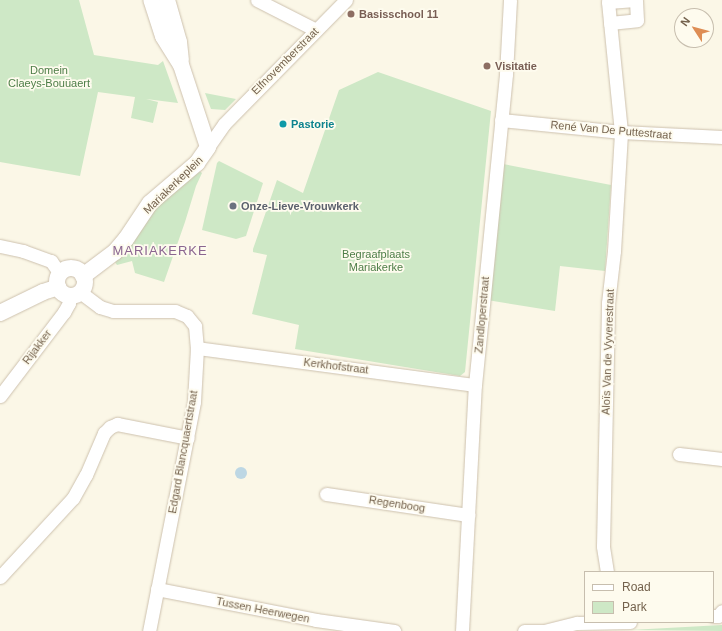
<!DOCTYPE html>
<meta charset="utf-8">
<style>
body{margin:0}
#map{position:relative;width:722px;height:631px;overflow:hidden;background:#fbf7e7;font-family:Arial,sans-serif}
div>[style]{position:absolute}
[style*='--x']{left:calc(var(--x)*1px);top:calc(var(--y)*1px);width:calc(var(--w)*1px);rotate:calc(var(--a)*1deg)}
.green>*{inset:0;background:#cee8c6}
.water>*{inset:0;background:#bdd7e4}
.round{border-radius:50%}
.roads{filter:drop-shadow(0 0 1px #cdc1ae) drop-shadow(0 0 1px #cdc1ae)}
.minor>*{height:13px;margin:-6.5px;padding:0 6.5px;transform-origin:6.5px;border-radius:6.5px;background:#fff}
.tertiary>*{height:16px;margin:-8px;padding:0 8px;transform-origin:8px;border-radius:8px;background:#fff}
.tertiary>.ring{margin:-8px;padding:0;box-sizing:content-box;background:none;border:16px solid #fff;border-radius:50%}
.dots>*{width:11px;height:11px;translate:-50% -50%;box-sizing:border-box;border:2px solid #fefbee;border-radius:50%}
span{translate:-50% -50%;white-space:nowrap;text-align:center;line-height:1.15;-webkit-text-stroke:3.5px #fefbee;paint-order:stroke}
.education-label{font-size:11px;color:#785e54;font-weight:700}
.left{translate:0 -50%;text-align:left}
.street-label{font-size:11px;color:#74624d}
.park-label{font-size:11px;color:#4e7e48}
.culture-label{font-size:11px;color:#0d838f;font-weight:700}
.worship-label{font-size:11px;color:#5b616d;font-weight:700}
.quarter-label{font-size:13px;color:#8a6590;letter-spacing:1px}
.legend{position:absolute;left:584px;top:571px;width:130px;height:52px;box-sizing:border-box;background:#fefbee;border:1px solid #c7beae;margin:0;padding:5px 7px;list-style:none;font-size:12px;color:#74624d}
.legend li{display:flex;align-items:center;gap:8px;height:20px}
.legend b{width:20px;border:1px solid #c7beae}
.north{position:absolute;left:674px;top:8px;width:40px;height:40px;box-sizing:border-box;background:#fefbee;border:1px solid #c7beae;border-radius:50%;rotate:306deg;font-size:11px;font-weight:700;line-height:16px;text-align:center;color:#74624d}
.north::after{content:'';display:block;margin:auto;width:14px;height:18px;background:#de8d54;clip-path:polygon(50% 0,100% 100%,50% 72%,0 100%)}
</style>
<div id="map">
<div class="green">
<div style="clip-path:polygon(0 0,79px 0,94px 55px,158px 65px,163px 61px,178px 103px,146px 99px,158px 102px,153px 123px,131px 118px,135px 97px,98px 92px,80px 176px,0 162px)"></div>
<div style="clip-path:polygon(378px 72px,491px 111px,465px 372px,460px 376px,295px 349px,299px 325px,252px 314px,267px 255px,253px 252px,253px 249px,277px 180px,303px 193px,339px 90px)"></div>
<div style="clip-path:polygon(205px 93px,210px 94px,236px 99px,225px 110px,211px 109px)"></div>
<div style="clip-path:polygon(219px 161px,263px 183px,246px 236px,236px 239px,202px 230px,217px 163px)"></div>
<div style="clip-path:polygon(503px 164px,611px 185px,605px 271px,560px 266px,555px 311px,487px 300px)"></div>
<div style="clip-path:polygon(198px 170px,202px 173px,196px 186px,185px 222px,164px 282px,135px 273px,132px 261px,117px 265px,115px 262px,128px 251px,146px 219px,177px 187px)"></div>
<div style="clip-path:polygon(722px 625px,722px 631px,630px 630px)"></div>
</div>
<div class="water">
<div class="round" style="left:235px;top:467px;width:12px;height:12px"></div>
</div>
<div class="roads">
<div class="minor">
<div style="--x:257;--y:0;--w:66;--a:27"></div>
<div style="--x:610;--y:23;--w:27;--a:-6"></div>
<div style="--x:637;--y:20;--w:20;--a:-93"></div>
<div style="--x:501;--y:120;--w:121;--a:5.7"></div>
<div style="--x:621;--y:132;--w:101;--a:2.8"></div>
<div style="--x:208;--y:147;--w:28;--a:-55"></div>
<div style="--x:224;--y:124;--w:174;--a:-45.5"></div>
<div style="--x:0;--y:246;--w:24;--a:12"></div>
<div style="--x:23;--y:251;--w:30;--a:20"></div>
<div style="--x:51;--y:261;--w:16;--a:55"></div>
<div style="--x:80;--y:292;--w:25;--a:37"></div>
<div style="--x:100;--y:307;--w:14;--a:17"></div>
<div style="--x:113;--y:311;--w:62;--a:0"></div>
<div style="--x:175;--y:311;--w:13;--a:23"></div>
<div style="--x:187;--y:316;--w:13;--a:51"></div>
<div style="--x:195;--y:326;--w:22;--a:85"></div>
<div style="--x:197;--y:348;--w:54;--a:93.2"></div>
<div style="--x:194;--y:402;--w:233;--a:101.1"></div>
<div style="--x:197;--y:348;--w:280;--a:7.6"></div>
<div style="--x:0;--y:396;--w:106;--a:-52.7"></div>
<div style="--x:64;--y:312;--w:10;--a:-61"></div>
<div style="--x:69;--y:303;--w:8;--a:-90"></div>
<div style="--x:679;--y:454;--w:43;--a:6.6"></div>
<div style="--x:326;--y:494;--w:144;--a:8.4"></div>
<div style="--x:607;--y:572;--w:26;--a:-99"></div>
<div style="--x:603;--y:546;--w:243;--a:-88.8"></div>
<div style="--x:608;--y:303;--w:52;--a:-83.4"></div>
<div style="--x:614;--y:251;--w:119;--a:-86.6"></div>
<div style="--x:621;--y:132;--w:131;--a:-95.7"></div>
<div style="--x:608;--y:2;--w:27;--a:-4"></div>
<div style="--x:0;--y:577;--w:108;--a:-47.3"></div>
<div style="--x:73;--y:498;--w:26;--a:-61"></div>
<div style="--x:86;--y:475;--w:46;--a:-66.8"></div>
<div style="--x:104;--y:433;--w:8;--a:-45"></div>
<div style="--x:110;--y:427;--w:8;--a:-23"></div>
<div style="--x:117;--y:424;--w:72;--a:11.2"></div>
<div style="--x:157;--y:589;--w:162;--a:11"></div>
<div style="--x:316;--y:620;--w:79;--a:8"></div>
<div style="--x:713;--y:616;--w:5;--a:0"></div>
<div style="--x:718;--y:616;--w:6;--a:-51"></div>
<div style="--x:462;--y:631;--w:246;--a:-87"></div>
<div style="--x:475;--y:385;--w:313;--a:-84.3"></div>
<div style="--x:506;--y:74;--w:74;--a:-86.9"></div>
<div style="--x:524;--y:631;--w:20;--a:0"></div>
<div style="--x:544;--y:631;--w:34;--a:-14"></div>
<div style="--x:577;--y:623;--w:53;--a:-1.1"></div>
</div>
<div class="tertiary">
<div style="--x:167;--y:0;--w:44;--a:74.1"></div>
<div style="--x:179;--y:42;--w:18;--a:84"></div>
<div class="ring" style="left:57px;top:268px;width:12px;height:12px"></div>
<div style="--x:83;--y:276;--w:40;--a:-37"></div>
<div style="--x:115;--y:252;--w:17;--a:-50"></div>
<div style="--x:126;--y:239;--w:43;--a:-56.3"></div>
<div style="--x:150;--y:203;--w:62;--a:-40.4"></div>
<div style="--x:197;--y:163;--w:19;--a:-55"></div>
<div style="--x:208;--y:147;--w:86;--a:-108.2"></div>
<div style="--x:181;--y:65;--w:34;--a:-122"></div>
<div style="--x:163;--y:36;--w:38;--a:-108"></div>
<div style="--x:0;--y:313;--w:48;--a:-26"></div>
<div style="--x:43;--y:292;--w:16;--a:-18"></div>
</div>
</div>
<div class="dots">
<div style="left:351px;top:14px;background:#8d6e63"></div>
<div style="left:487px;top:66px;background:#8d6e63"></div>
<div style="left:283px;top:124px;background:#0f9aa8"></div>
<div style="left:233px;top:206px;background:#6b7280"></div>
</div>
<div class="education-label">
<span class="left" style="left:359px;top:14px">Basisschool 11</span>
<span class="left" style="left:495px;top:66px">Visitatie</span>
</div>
<div class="street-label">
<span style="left:285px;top:61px;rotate:-45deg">Elfnovemberstraat</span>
<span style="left:611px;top:130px;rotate:5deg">René Van De Puttestraat</span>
<span style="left:173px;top:185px;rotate:-44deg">Mariakerkeplein</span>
<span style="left:482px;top:315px;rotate:-85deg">Zandloperstraat</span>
<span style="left:37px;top:347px;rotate:-53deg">Rijakker</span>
<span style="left:608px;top:352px;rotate:-88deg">Aloïs Van de Vyverestraat</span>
<span style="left:336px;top:366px;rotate:7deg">Kerkhofstraat</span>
<span style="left:183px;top:452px;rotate:-80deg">Edgard Blancquaertstraat</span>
<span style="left:397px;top:504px;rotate:9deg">Regenboog</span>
<span style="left:263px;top:610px;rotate:11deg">Tussen Heerwegen</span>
</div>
<div class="park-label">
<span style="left:49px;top:77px">Domein<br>Claeys-Bouüaert</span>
<span style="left:376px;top:261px">Begraafplaats<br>Mariakerke</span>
</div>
<div class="culture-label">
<span class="left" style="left:291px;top:124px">Pastorie</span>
</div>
<div class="worship-label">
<span class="left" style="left:241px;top:206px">Onze-Lieve-Vrouwkerk</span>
</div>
<div class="quarter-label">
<span style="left:160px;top:251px">MARIAKERKE</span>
</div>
<ul class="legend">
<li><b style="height:5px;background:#fff"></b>Road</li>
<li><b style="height:11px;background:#cee8c6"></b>Park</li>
</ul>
<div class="north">N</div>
</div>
